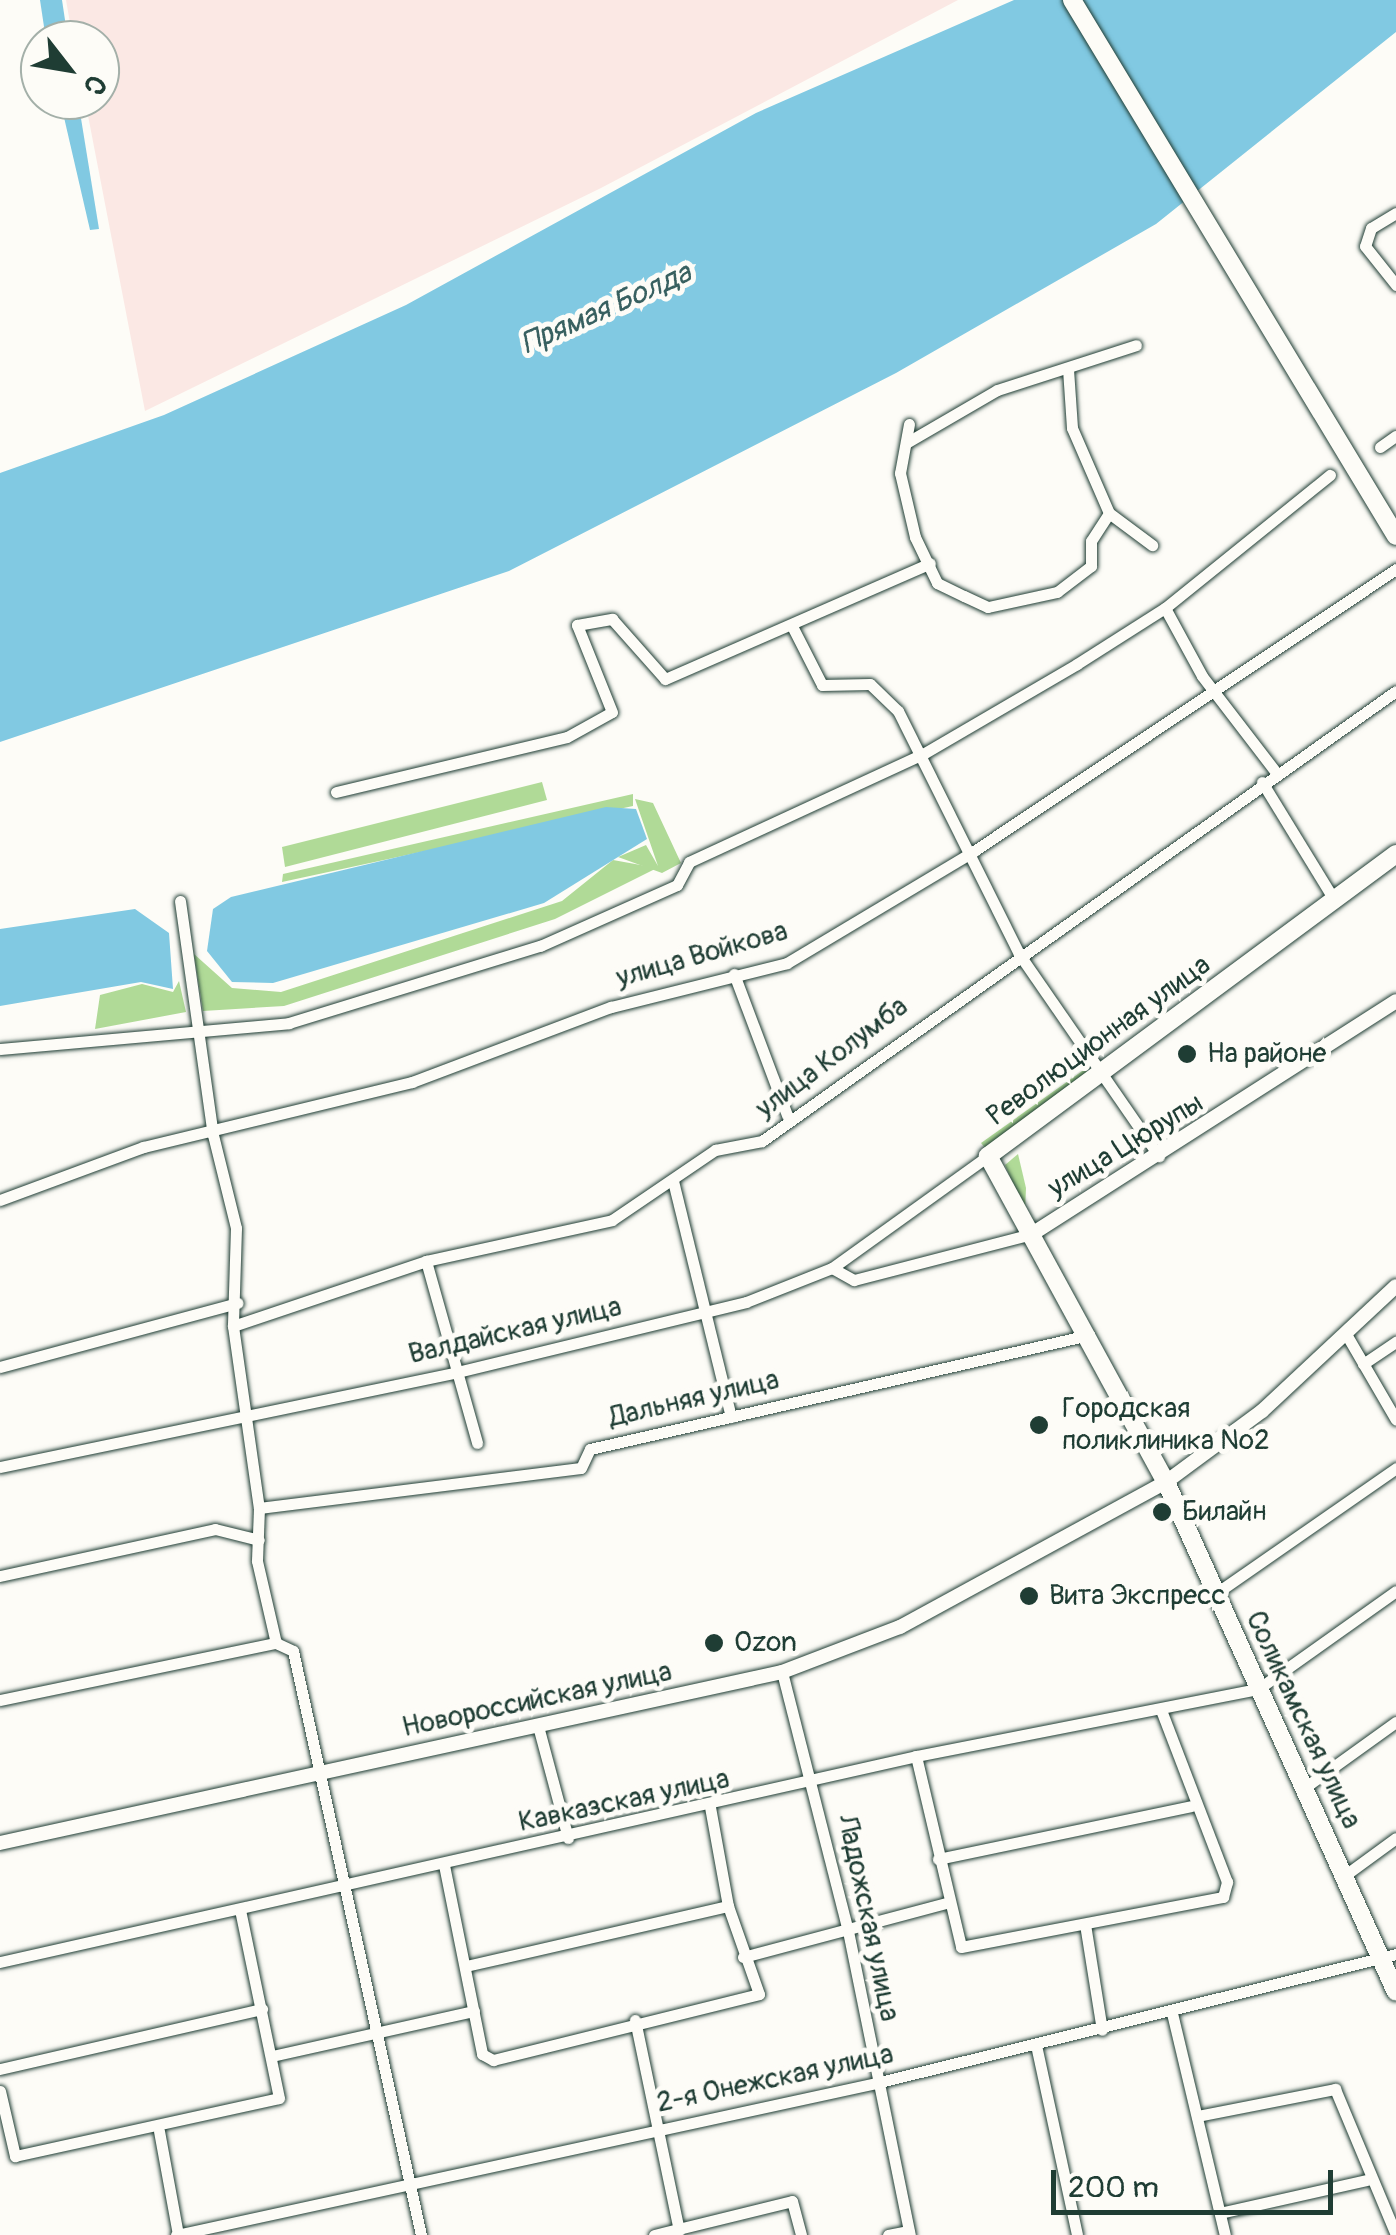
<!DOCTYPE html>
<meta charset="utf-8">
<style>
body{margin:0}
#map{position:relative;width:1396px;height:2235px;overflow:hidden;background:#fdfcf7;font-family:Pangolin,sans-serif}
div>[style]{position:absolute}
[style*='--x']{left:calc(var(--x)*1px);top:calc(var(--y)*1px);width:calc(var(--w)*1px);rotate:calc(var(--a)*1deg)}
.built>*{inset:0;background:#fbe8e4}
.green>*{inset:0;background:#b0da97}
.water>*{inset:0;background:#81c9e2}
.roads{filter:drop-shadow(0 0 2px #1f3d34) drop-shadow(0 0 2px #1f3d34)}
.minor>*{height:11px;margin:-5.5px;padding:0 5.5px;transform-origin:5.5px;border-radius:5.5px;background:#fdfcf7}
.tertiary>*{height:14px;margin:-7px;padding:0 7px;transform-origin:7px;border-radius:7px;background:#fdfcf7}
.primary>*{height:18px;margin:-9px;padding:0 9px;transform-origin:9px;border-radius:9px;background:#fdfcf7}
.dots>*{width:28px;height:28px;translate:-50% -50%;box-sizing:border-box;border:5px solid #fdfcf7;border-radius:50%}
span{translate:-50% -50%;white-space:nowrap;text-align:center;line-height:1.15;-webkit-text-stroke:10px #fdfcf7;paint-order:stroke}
.street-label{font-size:28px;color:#1f3d34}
.poi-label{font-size:28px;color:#1f3d34}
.left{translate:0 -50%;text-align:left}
.water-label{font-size:30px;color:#386060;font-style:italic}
.north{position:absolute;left:20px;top:20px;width:100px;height:100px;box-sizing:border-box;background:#fdfcf7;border:2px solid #a4b0a9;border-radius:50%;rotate:121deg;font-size:28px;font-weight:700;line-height:40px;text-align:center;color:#1f3d34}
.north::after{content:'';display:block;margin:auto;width:35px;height:45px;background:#1f3d34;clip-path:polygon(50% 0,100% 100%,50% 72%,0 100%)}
.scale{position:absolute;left:1051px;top:2170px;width:282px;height:45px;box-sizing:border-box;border:5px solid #1f3d34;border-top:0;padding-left:12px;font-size:30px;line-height:35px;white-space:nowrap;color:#1f3d34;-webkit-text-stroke:8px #fdfcf7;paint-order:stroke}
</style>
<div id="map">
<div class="built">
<div style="clip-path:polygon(66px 0,958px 0,601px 188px,145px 411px,85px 100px,100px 100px,100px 40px,73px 40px)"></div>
</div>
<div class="green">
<div style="clip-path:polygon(542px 782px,547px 800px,285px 867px,282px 847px)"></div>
<div style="clip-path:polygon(633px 794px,633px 806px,282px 882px,283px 874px)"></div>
<div style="clip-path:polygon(635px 799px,653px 803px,681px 863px,662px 873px,618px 857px,646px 845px,658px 866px)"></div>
<div style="clip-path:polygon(613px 860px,657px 868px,555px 919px,284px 1006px,203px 1011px,194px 954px,232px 988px,281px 992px,562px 901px)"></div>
<div style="clip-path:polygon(179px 981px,186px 1012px,95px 1029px,100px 995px,142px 984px,173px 992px)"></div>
<div style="clip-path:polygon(1085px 1069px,1089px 1075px,987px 1150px,981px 1143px)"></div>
<div style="clip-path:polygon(1018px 1154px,1026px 1188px,1025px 1211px,1005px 1165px)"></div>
</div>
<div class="water">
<div style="clip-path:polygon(40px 0,62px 0,68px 40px,46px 40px)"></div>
<div style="clip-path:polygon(1014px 0,1396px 0,1396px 32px,1156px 224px,896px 373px,509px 571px,0 742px,0 473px,164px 415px,406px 305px,756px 113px)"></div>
<div style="clip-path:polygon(60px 100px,78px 100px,99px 229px,90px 230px)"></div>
<div style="clip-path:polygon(606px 807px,636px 809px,647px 839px,544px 903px,273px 983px,232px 982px,207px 951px,213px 909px,231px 897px)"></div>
<div style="clip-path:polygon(135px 909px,169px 933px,173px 989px,141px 982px,0 1006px,0 929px)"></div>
</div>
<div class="roads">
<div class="minor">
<div style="--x:1396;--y:213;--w:29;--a:149"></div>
<div style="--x:1371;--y:228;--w:19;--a:108"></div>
<div style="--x:1365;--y:246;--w:50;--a:51.5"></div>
<div style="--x:1068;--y:369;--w:59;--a:86.1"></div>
<div style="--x:1072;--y:428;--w:93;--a:66.5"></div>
<div style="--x:1109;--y:513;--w:54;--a:36.7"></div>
<div style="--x:909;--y:424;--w:50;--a:100.4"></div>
<div style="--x:900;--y:473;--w:66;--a:76.8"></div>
<div style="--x:915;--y:537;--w:51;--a:64.4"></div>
<div style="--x:937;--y:583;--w:30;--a:26"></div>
<div style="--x:964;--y:596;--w:26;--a:25"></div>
<div style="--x:988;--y:607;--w:71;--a:-12.3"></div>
<div style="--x:1057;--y:592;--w:43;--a:-37.4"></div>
<div style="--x:1091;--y:566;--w:25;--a:-90"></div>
<div style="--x:1091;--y:541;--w:33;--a:-57"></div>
<div style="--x:906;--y:443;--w:105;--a:-30.2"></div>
<div style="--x:997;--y:390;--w:146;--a:-17.9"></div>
<div style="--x:1380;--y:447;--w:19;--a:-35"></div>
<div style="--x:1165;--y:608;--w:77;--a:61.4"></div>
<div style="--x:1202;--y:676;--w:120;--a:52.5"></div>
<div style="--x:792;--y:626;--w:66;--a:63"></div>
<div style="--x:822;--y:685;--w:48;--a:-1.2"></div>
<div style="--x:870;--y:684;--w:39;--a:44"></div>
<div style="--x:898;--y:711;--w:271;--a:63.5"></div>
<div style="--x:1019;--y:954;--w:246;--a:55.3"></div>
<div style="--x:1262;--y:782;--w:140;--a:58.5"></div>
<div style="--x:336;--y:792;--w:237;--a:-13.4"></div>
<div style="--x:567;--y:737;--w:51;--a:-29.1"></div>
<div style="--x:612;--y:712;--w:94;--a:-111.9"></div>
<div style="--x:577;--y:625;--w:36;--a:-10"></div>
<div style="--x:612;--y:619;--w:80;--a:48.5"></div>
<div style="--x:665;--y:679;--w:289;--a:-23.6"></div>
<div style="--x:180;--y:901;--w:236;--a:82"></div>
<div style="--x:213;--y:1135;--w:96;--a:76.1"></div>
<div style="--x:236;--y:1228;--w:98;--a:91.8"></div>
<div style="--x:233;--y:1326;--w:184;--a:81.9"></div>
<div style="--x:259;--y:1508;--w:53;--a:92.2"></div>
<div style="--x:257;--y:1561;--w:84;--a:77"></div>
<div style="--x:276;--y:1643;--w:19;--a:25"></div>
<div style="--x:293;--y:1651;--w:598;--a:77.64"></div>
<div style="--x:734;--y:974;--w:151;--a:69.4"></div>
<div style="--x:0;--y:1049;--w:290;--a:-5.1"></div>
<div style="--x:289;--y:1023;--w:263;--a:-17.1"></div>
<div style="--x:540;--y:946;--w:150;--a:-24"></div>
<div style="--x:677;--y:885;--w:26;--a:-62"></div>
<div style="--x:689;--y:862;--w:258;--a:-24.8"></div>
<div style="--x:923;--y:754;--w:178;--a:-30.3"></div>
<div style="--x:1077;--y:664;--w:104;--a:-32.5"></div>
<div style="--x:1165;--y:608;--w:212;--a:-38.9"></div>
<div style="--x:673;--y:1181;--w:243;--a:76.2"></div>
<div style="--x:0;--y:1200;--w:153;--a:-20.3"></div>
<div style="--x:143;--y:1147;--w:277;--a:-13.6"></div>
<div style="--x:412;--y:1082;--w:213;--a:-20.7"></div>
<div style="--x:611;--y:1007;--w:181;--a:-14"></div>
<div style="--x:787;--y:963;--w:218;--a:-30.9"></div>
<div style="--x:974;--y:851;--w:508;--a:-33.75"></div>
<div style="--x:426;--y:1261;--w:189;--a:74.3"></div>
<div style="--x:832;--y:1268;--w:192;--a:-35.7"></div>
<div style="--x:233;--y:1326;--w:204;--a:-18.6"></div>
<div style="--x:426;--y:1261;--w:190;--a:-12.4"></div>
<div style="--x:612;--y:1220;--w:125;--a:-34.2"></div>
<div style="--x:715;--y:1150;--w:48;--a:-10.8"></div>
<div style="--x:762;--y:1141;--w:777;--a:-35.37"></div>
<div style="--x:1346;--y:1334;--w:99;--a:59.8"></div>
<div style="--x:1363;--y:1364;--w:40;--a:-34"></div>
<div style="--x:0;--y:1367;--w:246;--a:-15.1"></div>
<div style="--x:0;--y:1467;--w:467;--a:-11.7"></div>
<div style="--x:457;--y:1372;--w:297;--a:-13.6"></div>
<div style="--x:746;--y:1302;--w:92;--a:-21.6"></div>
<div style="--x:832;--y:1268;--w:25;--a:29"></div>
<div style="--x:854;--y:1280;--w:184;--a:-14.5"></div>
<div style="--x:259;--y:1508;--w:324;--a:-7.1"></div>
<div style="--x:581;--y:1468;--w:21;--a:-65"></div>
<div style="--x:590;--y:1449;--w:512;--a:-12.87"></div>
<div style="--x:0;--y:1576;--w:220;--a:-12.3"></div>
<div style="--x:215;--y:1529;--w:45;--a:14"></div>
<div style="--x:1215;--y:1594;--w:221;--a:-34.8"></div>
<div style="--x:782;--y:1672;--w:267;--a:75.7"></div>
<div style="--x:848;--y:1931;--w:310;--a:78.5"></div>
<div style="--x:0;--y:1700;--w:282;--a:-11.7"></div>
<div style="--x:538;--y:1726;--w:116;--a:75"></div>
<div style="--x:916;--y:1756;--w:196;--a:76.7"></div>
<div style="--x:961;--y:1947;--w:267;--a:-10.8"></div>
<div style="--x:1223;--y:1897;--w:16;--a:-75"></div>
<div style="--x:1227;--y:1882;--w:184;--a:-111"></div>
<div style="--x:1304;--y:1788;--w:113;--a:-35.7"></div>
<div style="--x:938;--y:1859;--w:258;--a:-11.8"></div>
<div style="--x:444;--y:1865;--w:193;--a:78.6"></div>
<div style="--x:482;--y:2054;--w:13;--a:29"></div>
<div style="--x:493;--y:2060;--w:274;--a:-13.9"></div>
<div style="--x:759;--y:1994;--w:93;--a:-109.4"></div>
<div style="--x:728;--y:1906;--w:101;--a:-100.3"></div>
<div style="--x:1344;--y:1876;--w:64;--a:-36.2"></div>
<div style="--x:1085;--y:1924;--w:107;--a:80.9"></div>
<div style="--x:743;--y:1957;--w:213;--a:-14.9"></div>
<div style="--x:0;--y:1962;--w:939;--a:-12.67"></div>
<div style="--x:916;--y:1756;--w:349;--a:-11.1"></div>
<div style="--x:1258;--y:1689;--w:169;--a:-35.4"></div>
<div style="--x:466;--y:1966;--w:269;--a:-12.9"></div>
<div style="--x:1172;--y:2013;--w:228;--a:76.6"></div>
<div style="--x:635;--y:2020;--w:215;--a:78.2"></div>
<div style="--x:1036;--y:2045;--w:194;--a:77.8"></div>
<div style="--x:272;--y:2056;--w:207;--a:-12.6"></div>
<div style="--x:0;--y:2069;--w:269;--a:-12.9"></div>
<div style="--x:0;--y:2091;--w:67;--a:77"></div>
<div style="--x:15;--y:2156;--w:270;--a:-12.4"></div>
<div style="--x:279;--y:2098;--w:192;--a:-101.7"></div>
<div style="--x:1197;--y:2116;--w:141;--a:-11.1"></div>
<div style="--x:1335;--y:2089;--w:158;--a:67.3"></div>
<div style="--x:159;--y:2131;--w:106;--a:79.6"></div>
<div style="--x:1220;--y:2213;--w:150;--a:-12.7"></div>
<div style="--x:176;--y:2235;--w:716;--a:-12.25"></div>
<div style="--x:876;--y:2083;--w:536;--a:-13.93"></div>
<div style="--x:654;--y:2235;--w:142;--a:-13.8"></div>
<div style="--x:792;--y:2201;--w:35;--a:75"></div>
<div style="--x:888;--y:2235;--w:21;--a:-11"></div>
</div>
<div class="tertiary">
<div style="--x:1032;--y:1234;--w:432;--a:-32.6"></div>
<div style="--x:0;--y:1843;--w:800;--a:-12.33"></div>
<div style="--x:782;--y:1672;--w:126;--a:-20.9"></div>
<div style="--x:900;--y:1627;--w:303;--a:-28.6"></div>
<div style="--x:1166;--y:1482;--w:119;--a:-36.5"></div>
<div style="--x:1262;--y:1411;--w:183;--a:-43"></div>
</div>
<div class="primary">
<div style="--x:1072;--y:0;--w:626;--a:58.85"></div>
<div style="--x:1396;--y:854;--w:508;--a:143.49"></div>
<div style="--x:988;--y:1156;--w:371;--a:61.4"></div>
<div style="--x:1166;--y:1482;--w:559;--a:65.73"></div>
</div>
</div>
<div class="dots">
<div style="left:1187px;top:1054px;background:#1f3d34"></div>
<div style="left:1039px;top:1425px;background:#1f3d34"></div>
<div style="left:1162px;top:1512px;background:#1f3d34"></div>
<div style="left:1029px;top:1596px;background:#1f3d34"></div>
<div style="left:714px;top:1643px;background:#1f3d34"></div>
</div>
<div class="street-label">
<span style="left:702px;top:955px;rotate:-16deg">улица Войкова</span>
<span style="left:1099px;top:1041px;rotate:-36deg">Революционная улица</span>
<span style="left:832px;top:1058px;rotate:-37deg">улица Колумба</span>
<span style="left:1126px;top:1146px;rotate:-31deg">улица Цюрупы</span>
<span style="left:515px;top:1331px;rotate:-13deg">Валдайская улица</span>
<span style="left:694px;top:1399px;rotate:-13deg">Дальняя улица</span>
<span style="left:537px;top:1700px;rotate:-12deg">Новороссийская улица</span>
<span style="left:1303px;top:1720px;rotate:65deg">Соликамская улица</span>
<span style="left:624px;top:1801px;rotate:-12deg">Кавказская улица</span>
<span style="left:868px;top:1918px;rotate:78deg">Ладожская улица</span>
<span style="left:775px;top:2079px;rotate:-12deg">2-я Онежская улица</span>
</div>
<div class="poi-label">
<span class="left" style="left:1207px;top:1054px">На районе</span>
<span class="left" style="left:1062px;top:1425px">Городская<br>поликлиника №2</span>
<span class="left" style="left:1182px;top:1512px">Билайн</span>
<span class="left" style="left:1049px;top:1596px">Вита Экспресс</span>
<span class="left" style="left:734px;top:1643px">Ozon</span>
</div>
<div class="water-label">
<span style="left:606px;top:309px;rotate:-24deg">Прямая Болда</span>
</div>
<div class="north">С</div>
<div class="scale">200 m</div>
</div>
